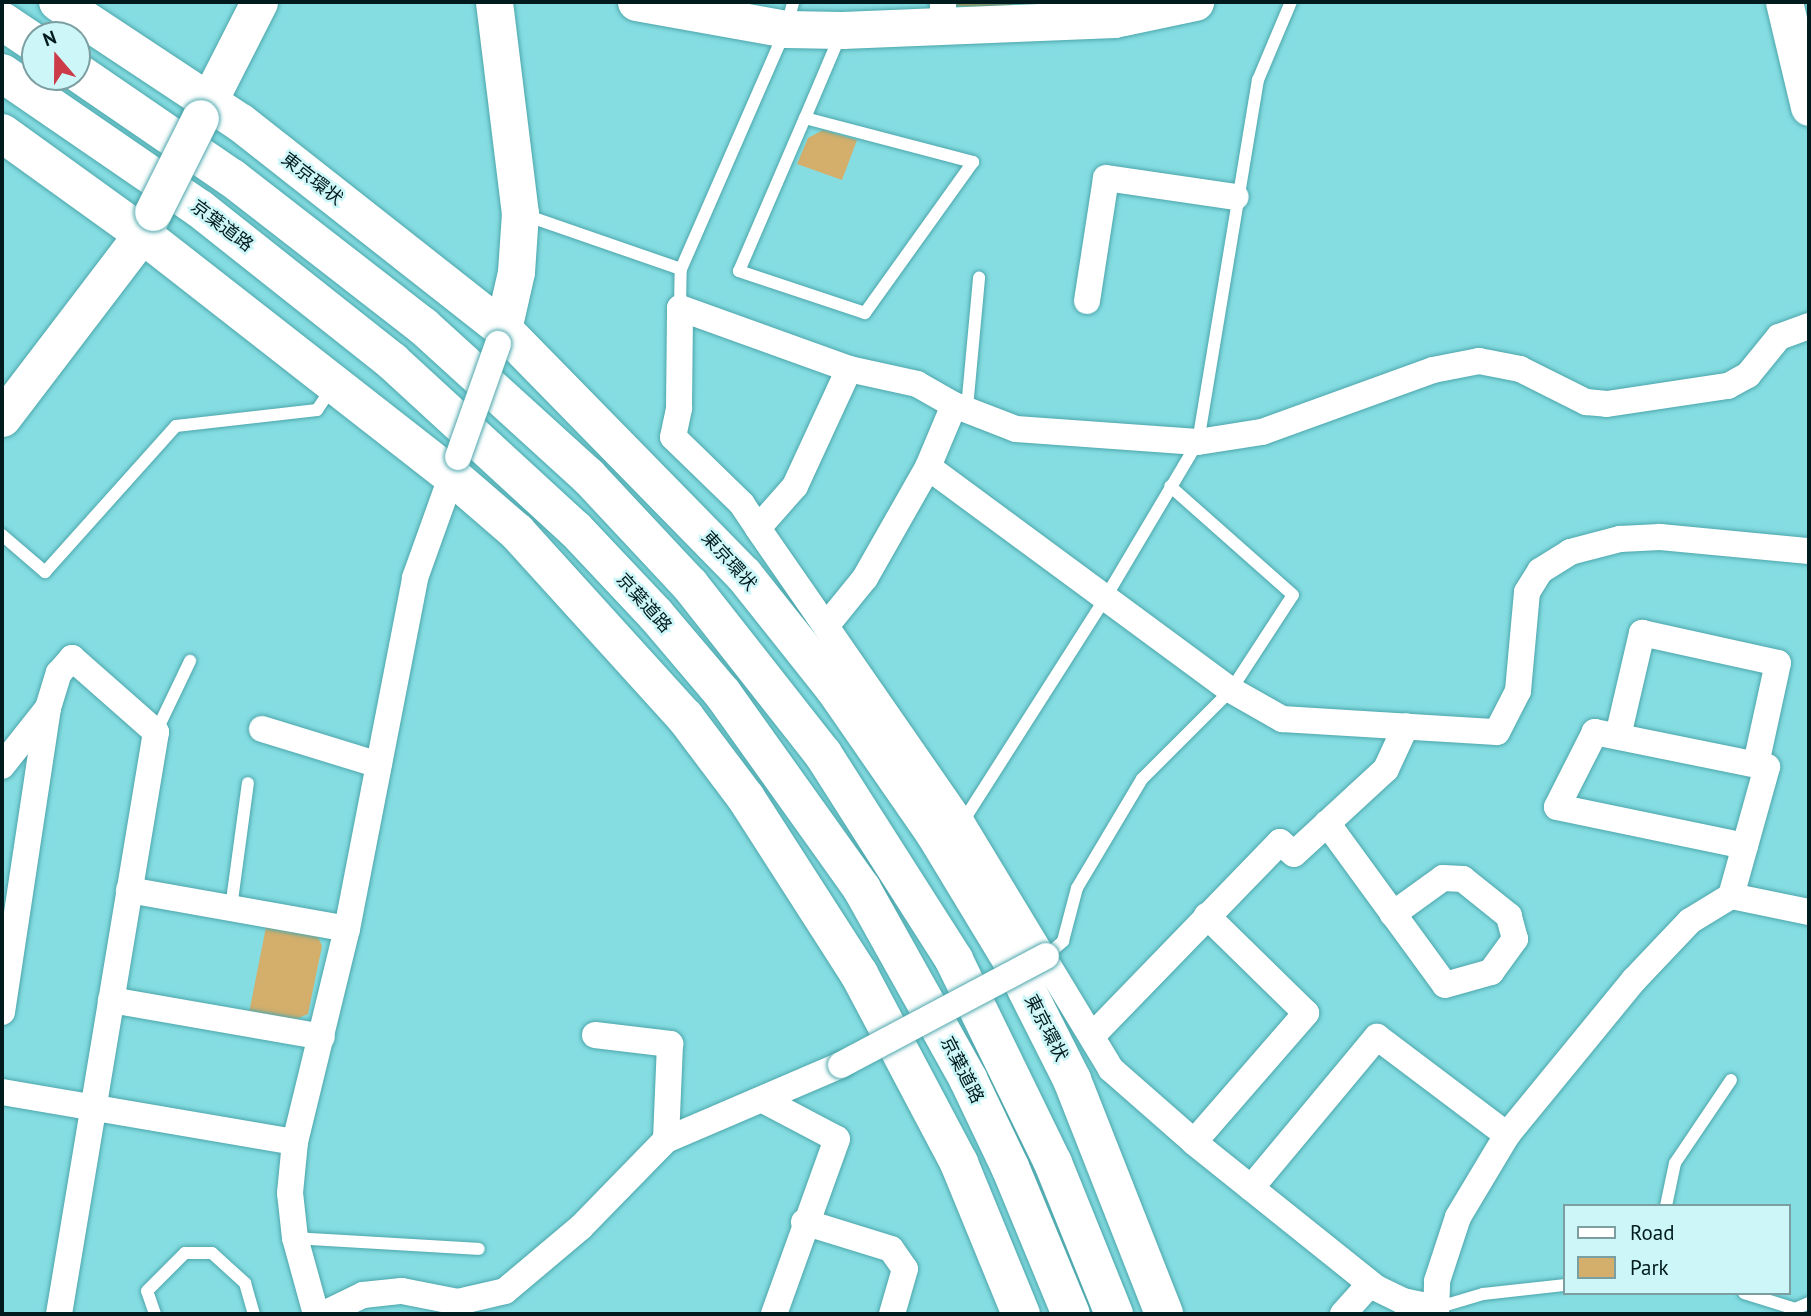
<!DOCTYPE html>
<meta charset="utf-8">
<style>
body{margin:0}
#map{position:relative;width:1811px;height:1316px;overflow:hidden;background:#85dde2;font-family:"PT Sans","Noto Sans JP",sans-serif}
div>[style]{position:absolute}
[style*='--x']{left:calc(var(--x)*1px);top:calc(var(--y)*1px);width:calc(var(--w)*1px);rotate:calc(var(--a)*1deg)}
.green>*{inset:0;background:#d4ae6b}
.forest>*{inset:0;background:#c2933b}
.roads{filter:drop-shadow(0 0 2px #4ca6ab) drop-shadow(0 0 2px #4ca6ab)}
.lane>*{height:12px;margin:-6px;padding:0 6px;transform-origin:6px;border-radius:6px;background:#fff}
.street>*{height:26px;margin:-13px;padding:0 13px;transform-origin:13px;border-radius:13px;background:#fff}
.secondary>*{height:37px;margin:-18.5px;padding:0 18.5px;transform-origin:18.5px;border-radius:18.5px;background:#fff}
.highway>*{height:38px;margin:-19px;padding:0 19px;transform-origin:19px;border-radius:19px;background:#fff}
.bridges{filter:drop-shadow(0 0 2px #4ca6ab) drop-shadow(0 0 2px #4ca6ab)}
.street-bridge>*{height:26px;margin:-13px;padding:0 13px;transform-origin:13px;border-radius:13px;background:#fff}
.secondary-bridge>*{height:37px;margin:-18.5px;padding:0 18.5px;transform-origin:18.5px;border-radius:18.5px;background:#fff}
span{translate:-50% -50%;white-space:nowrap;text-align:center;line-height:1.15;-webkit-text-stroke:5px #cdf6f8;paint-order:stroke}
.street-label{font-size:18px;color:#001b1d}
.frame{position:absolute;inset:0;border:4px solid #001b1d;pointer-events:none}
.legend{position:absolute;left:1563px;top:1204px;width:228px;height:91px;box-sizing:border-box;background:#cdf6f8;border:2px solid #7b9ea0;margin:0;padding:9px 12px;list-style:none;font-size:21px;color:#001b1d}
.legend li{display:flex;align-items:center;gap:14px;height:35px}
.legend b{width:35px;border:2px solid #7b9ea0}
.north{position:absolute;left:21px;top:21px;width:70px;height:70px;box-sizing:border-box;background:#cdf6f8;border:2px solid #7b9ea0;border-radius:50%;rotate:340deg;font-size:19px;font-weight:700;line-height:28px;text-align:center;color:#001b1d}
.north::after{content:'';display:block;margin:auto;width:24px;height:32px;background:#cb3b48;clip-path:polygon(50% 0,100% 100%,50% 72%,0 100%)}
</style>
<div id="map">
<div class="green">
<div style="clip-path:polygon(823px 130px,857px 140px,842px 180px,797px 164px,808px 138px)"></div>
<div style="clip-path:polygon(266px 927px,317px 935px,322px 946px,308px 1014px,290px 1022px,249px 1013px)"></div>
</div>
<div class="forest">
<div style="clip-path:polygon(955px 2px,1012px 2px,1013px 8px,955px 6px)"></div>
</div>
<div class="roads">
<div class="lane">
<div style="--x:805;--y:118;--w:174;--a:14.7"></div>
<div style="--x:973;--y:162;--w:186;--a:125.6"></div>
<div style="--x:865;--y:313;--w:133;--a:-161.6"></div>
<div style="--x:739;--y:271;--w:167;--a:-66.7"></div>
<div style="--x:805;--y:118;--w:92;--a:-67"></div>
<div style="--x:522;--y:214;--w:168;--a:19.1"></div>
<div style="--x:680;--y:308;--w:39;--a:-89"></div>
<div style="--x:681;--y:269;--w:262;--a:-66.4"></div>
<div style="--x:786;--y:29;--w:28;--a:-75"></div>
<div style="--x:967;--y:408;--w:131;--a:-84.7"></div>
<div style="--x:2;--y:535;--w:57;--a:40.7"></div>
<div style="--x:45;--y:572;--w:196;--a:-48.1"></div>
<div style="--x:176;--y:426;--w:142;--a:-6.5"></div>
<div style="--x:317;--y:410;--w:27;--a:-56"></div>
<div style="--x:156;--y:732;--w:79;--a:-64.4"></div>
<div style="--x:962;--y:823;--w:270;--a:-57.5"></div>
<div style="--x:1107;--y:595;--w:178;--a:-59.3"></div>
<div style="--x:1198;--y:442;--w:367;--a:-80.6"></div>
<div style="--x:1258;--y:80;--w:85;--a:-67.1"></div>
<div style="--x:231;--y:908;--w:126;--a:-82.3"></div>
<div style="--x:1046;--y:956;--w:23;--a:-41"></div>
<div style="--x:1063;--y:941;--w:55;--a:-75.2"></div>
<div style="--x:1077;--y:888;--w:127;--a:-59.2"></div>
<div style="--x:1142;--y:779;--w:126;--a:-45"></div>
<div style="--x:1231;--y:690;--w:113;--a:-56.9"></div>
<div style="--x:1293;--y:595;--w:164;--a:-138.5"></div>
<div style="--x:1666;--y:1206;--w:44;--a:-78.2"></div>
<div style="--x:1675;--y:1163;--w:100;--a:-56"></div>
<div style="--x:295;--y:1238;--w:184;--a:3.4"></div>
<div style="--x:1744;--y:1293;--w:53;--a:17.4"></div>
<div style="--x:1795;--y:1309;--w:15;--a:-23"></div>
<div style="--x:1436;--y:1308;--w:49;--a:-16.6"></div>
<div style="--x:1483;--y:1294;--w:81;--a:-6.3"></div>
<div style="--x:155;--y:1314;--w:24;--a:-109"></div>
<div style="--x:147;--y:1291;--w:54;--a:-45"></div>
<div style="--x:185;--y:1253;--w:27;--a:0"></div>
<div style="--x:212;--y:1253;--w:45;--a:42.3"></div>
<div style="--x:245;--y:1283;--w:32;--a:74"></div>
</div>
<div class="street">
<div style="--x:943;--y:28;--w:26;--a:-90"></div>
<div style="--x:1087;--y:301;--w:124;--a:-81.2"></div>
<div style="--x:1106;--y:178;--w:131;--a:8.3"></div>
<div style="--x:954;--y:405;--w:67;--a:112.8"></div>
<div style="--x:928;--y:467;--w:376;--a:36.4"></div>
<div style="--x:1231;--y:690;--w:59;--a:29.6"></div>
<div style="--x:1282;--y:719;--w:215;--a:3.5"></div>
<div style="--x:1497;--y:732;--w:46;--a:-62.9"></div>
<div style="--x:1518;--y:691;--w:99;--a:-84.8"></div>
<div style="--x:1527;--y:592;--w:25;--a:-58"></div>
<div style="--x:1540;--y:571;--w:36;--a:-32"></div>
<div style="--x:1570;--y:552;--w:52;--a:-14.6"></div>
<div style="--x:1620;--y:539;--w:40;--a:-2.9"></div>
<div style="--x:1660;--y:537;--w:150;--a:5.4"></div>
<div style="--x:758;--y:528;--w:56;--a:-48.6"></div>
<div style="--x:795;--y:486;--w:129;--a:-65.2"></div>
<div style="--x:826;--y:626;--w:62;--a:-50.9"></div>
<div style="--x:865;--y:578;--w:128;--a:-60.4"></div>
<div style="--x:262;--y:729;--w:122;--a:17.1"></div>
<div style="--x:1618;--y:736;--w:106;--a:-76.9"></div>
<div style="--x:1642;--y:633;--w:139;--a:12.4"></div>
<div style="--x:1778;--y:663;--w:103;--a:102.3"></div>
<div style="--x:2;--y:766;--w:74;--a:-51.6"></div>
<div style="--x:1327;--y:823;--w:200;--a:53.9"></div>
<div style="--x:1445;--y:985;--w:48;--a:-15.8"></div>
<div style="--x:1491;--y:972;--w:41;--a:-54"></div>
<div style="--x:1515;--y:939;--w:24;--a:-105"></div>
<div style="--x:1509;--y:916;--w:59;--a:-141.2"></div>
<div style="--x:1463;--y:879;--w:20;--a:-177"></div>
<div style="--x:1443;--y:878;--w:62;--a:144.2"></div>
<div style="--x:129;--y:890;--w:221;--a:10.1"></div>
<div style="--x:1731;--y:896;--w:80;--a:11.6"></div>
<div style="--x:111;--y:1000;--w:214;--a:9.9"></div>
<div style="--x:2;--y:1012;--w:307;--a:-81.4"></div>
<div style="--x:48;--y:708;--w:37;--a:-73"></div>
<div style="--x:59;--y:673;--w:20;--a:-49"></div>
<div style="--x:72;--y:658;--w:112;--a:41.4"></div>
<div style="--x:156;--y:732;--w:590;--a:99.46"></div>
<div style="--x:595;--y:1035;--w:76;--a:6.8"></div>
<div style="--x:670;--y:1044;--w:96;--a:92.4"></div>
<div style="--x:1092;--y:1036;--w:270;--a:-45.9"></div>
<div style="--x:1280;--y:842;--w:18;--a:41"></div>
<div style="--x:1294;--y:854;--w:125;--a:-42.7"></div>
<div style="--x:1386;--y:769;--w:47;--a:-65.1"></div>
<div style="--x:2;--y:1092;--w:297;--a:9.7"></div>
<div style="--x:765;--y:1101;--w:81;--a:27.8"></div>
<div style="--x:837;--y:1139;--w:186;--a:109.8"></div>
<div style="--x:1194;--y:1142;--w:171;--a:-49"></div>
<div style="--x:1306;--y:1013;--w:139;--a:-135.6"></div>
<div style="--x:1251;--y:1188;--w:197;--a:-50.2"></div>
<div style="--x:1377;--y:1037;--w:163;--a:37"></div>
<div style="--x:804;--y:1222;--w:91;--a:17.2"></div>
<div style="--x:891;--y:1249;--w:24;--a:55"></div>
<div style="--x:905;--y:1269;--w:47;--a:106.1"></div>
<div style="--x:1436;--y:1308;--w:34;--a:-168"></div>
<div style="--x:1403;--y:1301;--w:30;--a:-154"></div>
<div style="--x:1376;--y:1288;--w:233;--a:-141.3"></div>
<div style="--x:1194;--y:1142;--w:111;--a:-138.7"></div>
<div style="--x:1111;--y:1069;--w:288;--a:-121.2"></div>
<div style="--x:962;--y:823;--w:359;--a:-124.7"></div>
<div style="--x:758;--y:528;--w:29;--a:-124"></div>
<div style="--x:742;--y:504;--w:96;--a:-135.8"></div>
<div style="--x:673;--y:437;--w:30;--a:-78"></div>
<div style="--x:679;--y:408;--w:100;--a:-89.4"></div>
<div style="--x:680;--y:308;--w:180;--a:19.8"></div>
<div style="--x:849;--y:369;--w:70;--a:12.4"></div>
<div style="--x:917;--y:384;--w:43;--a:29.6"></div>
<div style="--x:954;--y:405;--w:66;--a:21.2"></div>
<div style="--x:1016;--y:429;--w:182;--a:4.1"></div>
<div style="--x:1198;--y:442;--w:65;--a:-8.9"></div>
<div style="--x:1262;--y:432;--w:182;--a:-19.9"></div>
<div style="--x:1433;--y:370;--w:47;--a:-11.1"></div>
<div style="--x:1479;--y:361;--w:42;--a:11"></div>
<div style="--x:1520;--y:369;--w:74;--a:26.6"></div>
<div style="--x:1586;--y:402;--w:21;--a:5"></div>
<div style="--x:1607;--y:404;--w:122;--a:-8.5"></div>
<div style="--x:1728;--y:386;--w:23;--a:-29"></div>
<div style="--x:1748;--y:375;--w:49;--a:-50.8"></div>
<div style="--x:1779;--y:337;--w:32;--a:-20"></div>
<div style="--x:316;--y:1314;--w:79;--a:-105.4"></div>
<div style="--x:295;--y:1238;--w:45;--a:-96.3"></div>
<div style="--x:290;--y:1193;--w:51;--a:-84.4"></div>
<div style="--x:295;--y:1142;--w:219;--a:-76.3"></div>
<div style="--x:347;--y:929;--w:358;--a:-79"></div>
<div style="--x:415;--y:578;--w:124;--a:-70.3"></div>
<div style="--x:324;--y:1314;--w:43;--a:-26"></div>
<div style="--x:363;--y:1295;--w:39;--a:-6"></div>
<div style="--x:402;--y:1291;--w:57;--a:11.1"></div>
<div style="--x:458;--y:1302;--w:48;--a:-13.2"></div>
<div style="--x:505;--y:1291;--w:99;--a:-40.1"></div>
<div style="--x:581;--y:1227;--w:122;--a:-45.7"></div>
<div style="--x:666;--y:1140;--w:190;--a:-23.2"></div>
<div style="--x:1343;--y:1314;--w:40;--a:-48"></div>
<div style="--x:1436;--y:1314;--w:33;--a:-88"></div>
<div style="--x:1437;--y:1281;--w:67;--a:-71.8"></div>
<div style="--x:1458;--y:1217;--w:96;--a:-59.1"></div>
<div style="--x:1507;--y:1135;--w:200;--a:-50.7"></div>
<div style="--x:1634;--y:980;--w:81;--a:-46.5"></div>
<div style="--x:1690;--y:921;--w:48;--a:-31.4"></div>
<div style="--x:1731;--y:896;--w:134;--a:-74.4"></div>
<div style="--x:1767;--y:767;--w:176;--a:-168.5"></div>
<div style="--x:1595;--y:732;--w:84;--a:116.9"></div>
<div style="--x:1557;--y:807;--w:192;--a:11.7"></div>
</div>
<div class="secondary">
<div style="--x:494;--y:2;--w:213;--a:83"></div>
<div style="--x:520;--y:213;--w:59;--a:93.9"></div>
<div style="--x:516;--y:272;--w:58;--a:102.8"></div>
<div style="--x:636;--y:2;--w:152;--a:10.2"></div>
<div style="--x:786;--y:29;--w:56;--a:1"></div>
<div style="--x:842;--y:30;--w:272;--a:-2.3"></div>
<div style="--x:1114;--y:19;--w:83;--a:-11.9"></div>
<div style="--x:1784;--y:2;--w:108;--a:76.6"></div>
<div style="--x:200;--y:118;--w:130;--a:-63"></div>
<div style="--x:2;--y:418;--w:231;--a:-52.7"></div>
<div style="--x:142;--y:234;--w:25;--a:-63"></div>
</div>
<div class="highway">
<div style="--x:58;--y:2;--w:219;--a:33.5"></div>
<div style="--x:241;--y:123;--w:333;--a:38.2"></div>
<div style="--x:503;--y:329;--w:344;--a:45.6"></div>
<div style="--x:744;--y:575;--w:144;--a:51.5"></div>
<div style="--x:834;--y:688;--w:178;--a:55.3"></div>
<div style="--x:935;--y:834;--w:149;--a:58.8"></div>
<div style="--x:1012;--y:961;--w:133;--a:63.2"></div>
<div style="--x:1072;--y:1080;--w:251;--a:68.5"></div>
<div style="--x:2;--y:21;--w:40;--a:34"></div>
<div style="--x:77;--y:72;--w:188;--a:34.4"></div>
<div style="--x:232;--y:178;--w:242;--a:37.8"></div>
<div style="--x:423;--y:326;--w:223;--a:42.3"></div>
<div style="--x:588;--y:476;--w:149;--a:46.9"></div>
<div style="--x:690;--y:585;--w:215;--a:51.8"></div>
<div style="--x:823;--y:754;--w:244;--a:57.5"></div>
<div style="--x:954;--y:960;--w:226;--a:64"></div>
<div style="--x:1053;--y:1163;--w:163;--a:68"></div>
<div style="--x:2;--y:73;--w:240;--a:34.5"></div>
<div style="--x:200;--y:209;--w:245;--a:38.4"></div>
<div style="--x:392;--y:361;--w:248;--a:42.6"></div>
<div style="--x:575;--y:529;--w:118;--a:46.7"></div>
<div style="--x:656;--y:615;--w:104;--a:49.7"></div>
<div style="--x:723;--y:694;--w:239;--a:54.5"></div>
<div style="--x:862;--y:889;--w:218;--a:60.8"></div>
<div style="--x:968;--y:1079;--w:98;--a:64.5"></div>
<div style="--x:1010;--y:1167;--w:159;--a:67.5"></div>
<div style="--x:2;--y:133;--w:173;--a:35.8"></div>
<div style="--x:142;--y:234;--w:392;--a:38"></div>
<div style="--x:451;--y:475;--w:87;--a:40.8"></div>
<div style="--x:517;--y:532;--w:250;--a:47.8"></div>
<div style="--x:685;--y:717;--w:101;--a:53"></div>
<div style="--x:746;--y:798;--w:209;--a:57.3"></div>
<div style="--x:859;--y:974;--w:214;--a:62.1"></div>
<div style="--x:959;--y:1163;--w:163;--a:67.7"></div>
</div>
</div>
<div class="bridges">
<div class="street-bridge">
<div style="--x:458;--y:457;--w:120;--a:-70.5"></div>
<div style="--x:841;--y:1065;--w:232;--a:-28"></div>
</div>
<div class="secondary-bridge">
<div style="--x:153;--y:212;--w:105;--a:-63.4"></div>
</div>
</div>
<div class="street-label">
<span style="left:312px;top:179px;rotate:38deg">東京環状</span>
<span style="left:222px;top:226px;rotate:37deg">京葉道路</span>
<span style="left:729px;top:561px;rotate:48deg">東京環状</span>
<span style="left:644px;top:603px;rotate:48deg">京葉道路</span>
<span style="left:1046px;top:1028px;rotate:63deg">東京環状</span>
<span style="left:962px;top:1070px;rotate:63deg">京葉道路</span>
</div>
<div class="frame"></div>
<ul class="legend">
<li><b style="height:9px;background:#fff"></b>Road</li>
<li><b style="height:19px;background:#d4ae6b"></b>Park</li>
</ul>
<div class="north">N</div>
</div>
